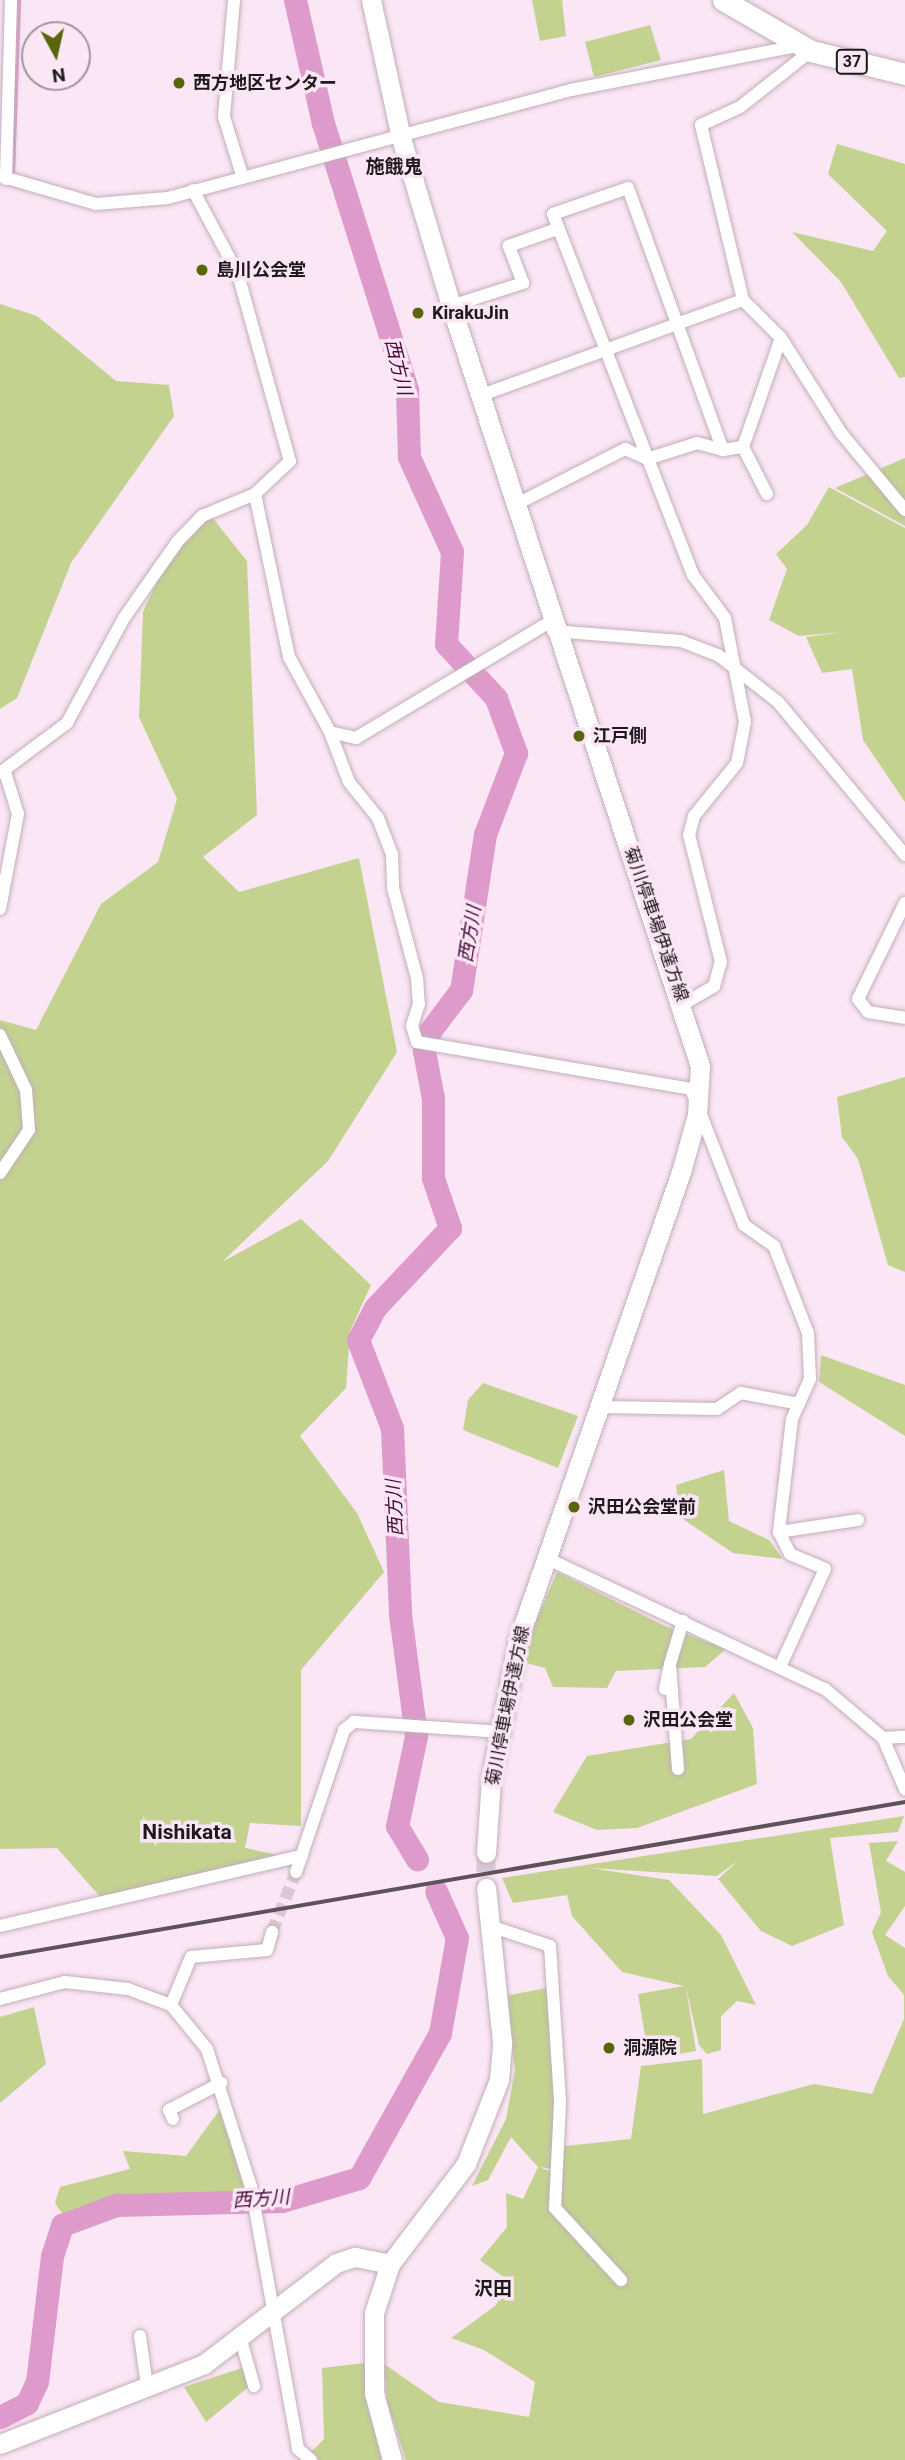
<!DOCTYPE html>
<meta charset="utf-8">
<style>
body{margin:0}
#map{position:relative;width:905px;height:2460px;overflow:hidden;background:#fae6f4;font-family:Roboto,"Noto Sans JP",sans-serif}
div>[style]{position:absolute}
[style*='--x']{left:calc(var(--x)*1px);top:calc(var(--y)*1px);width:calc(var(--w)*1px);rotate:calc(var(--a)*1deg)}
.green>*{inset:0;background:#c3d28f}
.stream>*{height:3.5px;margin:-1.75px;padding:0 1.75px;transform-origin:1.75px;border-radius:1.75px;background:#dd9aca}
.river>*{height:23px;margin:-11.5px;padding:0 11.5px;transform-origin:11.5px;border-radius:11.5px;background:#dd9aca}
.street-tunnel>*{height:12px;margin-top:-6px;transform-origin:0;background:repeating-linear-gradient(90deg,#d9c7d4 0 12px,transparent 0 18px)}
.secondary-tunnel>*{height:19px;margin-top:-9.5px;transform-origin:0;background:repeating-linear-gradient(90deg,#d9c7d4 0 19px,transparent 0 29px)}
.roads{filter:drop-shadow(0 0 2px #c2aebc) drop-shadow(0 0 2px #c2aebc)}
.street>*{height:12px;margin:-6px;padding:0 6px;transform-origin:6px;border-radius:6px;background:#fff}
.secondary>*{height:19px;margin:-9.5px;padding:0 9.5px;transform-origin:9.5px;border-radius:9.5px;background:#fff}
.primary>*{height:21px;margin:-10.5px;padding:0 10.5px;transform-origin:10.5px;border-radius:10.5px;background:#fff}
.rail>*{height:3.5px;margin:-1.75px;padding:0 1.75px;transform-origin:1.75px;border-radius:1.75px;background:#5d525a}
.dots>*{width:19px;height:19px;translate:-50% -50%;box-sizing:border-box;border:4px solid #fae6f4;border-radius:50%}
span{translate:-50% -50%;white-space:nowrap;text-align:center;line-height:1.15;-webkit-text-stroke:7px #fae6f4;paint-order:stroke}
.shield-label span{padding:2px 5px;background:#fae6f4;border:2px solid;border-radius:5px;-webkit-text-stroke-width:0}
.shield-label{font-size:16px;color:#1f181d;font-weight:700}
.poi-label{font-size:18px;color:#1f181d;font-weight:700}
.left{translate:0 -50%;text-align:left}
.street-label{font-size:18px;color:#1f181d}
.neighbourhood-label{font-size:19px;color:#1f181d;font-weight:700}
.water-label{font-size:19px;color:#480d3c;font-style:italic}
.quarter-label{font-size:21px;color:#1f181d;font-weight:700}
.north{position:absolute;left:21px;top:21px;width:70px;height:70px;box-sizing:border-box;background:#fae6f4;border:2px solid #a2949e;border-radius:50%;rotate:172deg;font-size:19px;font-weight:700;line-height:28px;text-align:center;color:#1f181d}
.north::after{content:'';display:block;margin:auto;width:24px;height:32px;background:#58650a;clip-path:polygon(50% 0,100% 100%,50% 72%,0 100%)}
</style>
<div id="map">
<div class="green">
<div style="clip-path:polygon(532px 0,562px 0,566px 36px,540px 41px)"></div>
<div style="clip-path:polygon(650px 25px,661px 60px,594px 77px,585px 42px)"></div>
<div style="clip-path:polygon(837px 144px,905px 164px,905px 377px,899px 378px,841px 282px,792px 232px,873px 251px,887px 231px,828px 174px)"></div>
<div style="clip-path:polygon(0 304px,37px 316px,116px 381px,169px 385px,174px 416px,71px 563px,17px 698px,0 709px)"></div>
<div style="clip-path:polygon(905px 458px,905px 526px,835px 488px)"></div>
<div style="clip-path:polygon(829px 487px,905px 528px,905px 802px,863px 740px,852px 669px,822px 673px,806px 637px,845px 632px,799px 636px,769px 620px,787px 569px,776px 554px,807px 525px)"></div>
<div style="clip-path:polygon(211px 516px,247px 561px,257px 815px,203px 857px,239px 892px,359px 858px,397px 1052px,328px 1161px,222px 1262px,301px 1219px,371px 1285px,350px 1331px,346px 1388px,300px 1436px,357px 1513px,384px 1572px,301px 1670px,301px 1826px,250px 1823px,245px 1848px,292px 1858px,103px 1900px,57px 1848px,0 1849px,0 1020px,36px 1030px,101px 904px,158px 862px,177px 799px,139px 717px,143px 612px,169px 554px)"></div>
<div style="clip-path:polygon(905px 1077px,905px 1272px,888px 1265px,858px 1159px,842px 1137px,837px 1097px)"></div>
<div style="clip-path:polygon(821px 1355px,905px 1385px,905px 1436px,819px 1382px)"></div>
<div style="clip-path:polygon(483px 1383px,578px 1416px,558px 1468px,463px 1430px,468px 1400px)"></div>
<div style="clip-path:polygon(724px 1470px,729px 1521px,769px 1540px,783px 1559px,733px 1553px,680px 1517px,676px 1485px)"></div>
<div style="clip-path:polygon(557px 1572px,665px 1626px,726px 1649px,705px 1667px,616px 1671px,607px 1688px,553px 1687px,545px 1668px,519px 1661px)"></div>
<div style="clip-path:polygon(734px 1693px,753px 1728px,757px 1784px,637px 1828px,597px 1830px,553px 1812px,587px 1756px,691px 1739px)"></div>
<div style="clip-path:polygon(904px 1816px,898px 1832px,830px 1838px,844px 1925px,792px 1946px,761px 1931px,718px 1879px,738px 1861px,717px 1876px,590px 1868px,669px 1880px,721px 1935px,756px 2005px,737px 2001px,721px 2016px,721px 2050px,707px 2054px,699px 2045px,686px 1987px,696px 2051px,649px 2059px,638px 1994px,684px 1986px,622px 1972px,572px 1916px,567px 1895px,513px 1903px,502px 1878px)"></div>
<div style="clip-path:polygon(898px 1841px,886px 1861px,905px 1872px,905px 1906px,885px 1935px,905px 1948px,905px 2460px,406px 2460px,387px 2402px,384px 2364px,439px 2402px,529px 2417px,535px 2382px,484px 2350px,451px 2338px,495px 2306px,510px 2282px,480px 2260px,507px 2227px,506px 2193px,523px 2199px,538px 2167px,511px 2137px,488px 2180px,472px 2186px,506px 2119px,515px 2070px,505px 1996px,551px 1987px,560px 2104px,552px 2169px,539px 2167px,552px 2172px,556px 2147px,631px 2139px,641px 2066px,702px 2059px,703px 2114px,814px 2084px,872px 2094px,904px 2019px,904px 1995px,888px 1976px,872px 1932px,881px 1912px,869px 1843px)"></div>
<div style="clip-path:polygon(34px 2007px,46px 2064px,0 2103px,0 2017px)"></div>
<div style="clip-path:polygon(221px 2108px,245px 2191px,114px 2201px,63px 2215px,55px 2203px,60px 2187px,130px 2169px,123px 2151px,186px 2156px)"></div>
<div style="clip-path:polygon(364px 2363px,382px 2460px,319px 2460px,310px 2453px,324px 2439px,322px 2368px)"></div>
<div style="clip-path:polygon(245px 2367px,251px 2385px,206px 2422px,184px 2387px)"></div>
</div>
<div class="stream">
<div style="--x:13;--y:176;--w:176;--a:-88"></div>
</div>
<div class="river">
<div style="--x:295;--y:0;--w:126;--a:77.2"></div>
<div style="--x:323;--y:123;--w:280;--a:72.5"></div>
<div style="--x:407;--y:390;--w:67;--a:88.3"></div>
<div style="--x:409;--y:457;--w:104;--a:65.6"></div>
<div style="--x:452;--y:552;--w:92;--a:93.7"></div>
<div style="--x:446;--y:644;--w:74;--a:47.2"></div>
<div style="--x:496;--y:698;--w:59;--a:70"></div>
<div style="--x:516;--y:753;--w:87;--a:110.9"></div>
<div style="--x:485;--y:834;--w:158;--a:98.7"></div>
<div style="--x:461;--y:990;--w:51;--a:127.1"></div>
<div style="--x:430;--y:1031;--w:21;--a:107"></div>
<div style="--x:424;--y:1051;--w:48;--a:79.2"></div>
<div style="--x:433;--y:1098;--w:80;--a:90"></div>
<div style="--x:433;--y:1178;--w:53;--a:71.2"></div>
<div style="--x:450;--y:1228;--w:110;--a:133.2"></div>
<div style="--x:375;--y:1308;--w:36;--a:118"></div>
<div style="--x:358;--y:1340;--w:94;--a:68.9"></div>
<div style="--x:392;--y:1428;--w:186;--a:87.5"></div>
<div style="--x:400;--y:1614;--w:123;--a:82.5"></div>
<div style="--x:416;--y:1736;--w:92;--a:101.9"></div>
<div style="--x:397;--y:1826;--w:39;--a:59"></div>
<div style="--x:0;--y:2417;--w:30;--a:-27"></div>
<div style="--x:27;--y:2403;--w:23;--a:-65"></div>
<div style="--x:37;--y:2382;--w:127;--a:-83.2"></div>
<div style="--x:52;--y:2256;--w:33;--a:-72"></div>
<div style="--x:62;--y:2225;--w:58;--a:-20.3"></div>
<div style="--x:116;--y:2205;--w:166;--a:-1.4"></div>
<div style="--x:282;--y:2201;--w:80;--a:-16.6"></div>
<div style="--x:359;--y:2178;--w:166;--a:-60.8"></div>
<div style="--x:440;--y:2033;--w:97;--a:-79.9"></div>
<div style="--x:457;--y:1938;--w:51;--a:-114.1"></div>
</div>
<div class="street-tunnel">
<div style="--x:272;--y:1932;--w:65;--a:-68.2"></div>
</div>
<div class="secondary-tunnel">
<div style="--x:486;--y:1853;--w:35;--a:90"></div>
</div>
<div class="roads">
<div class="street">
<div style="--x:234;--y:0;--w:117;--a:94.9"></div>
<div style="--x:224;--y:117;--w:61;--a:72.8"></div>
<div style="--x:811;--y:51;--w:90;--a:141.7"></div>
<div style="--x:740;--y:107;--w:43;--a:155.2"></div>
<div style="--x:701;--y:125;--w:180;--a:76.5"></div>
<div style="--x:743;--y:300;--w:54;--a:45"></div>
<div style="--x:781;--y:338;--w:112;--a:57.7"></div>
<div style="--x:841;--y:433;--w:100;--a:50.3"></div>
<div style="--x:0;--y:176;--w:100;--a:16.3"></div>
<div style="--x:96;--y:204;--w:72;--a:-4.8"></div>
<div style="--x:168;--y:198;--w:417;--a:-15"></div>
<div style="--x:571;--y:90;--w:231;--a:-11"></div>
<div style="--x:6;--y:179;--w:179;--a:-88.4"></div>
<div style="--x:193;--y:190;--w:95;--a:61.8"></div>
<div style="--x:238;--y:274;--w:194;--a:74.5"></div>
<div style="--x:290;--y:461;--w:48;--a:136.7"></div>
<div style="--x:255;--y:494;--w:167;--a:78.2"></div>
<div style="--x:289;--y:657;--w:85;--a:61.3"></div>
<div style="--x:330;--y:732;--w:27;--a:13"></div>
<div style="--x:356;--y:738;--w:226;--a:-30.9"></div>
<div style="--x:451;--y:306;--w:76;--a:-17.7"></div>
<div style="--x:523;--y:283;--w:40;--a:-111"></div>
<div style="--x:509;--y:246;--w:51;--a:-19.5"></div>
<div style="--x:479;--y:396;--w:281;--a:-20"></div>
<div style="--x:767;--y:494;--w:53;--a:-117.1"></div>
<div style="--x:743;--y:447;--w:115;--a:-70.8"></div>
<div style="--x:513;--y:506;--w:126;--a:-27"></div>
<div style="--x:625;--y:449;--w:24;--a:24"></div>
<div style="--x:647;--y:459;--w:52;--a:-17.7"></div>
<div style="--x:697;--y:443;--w:27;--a:15"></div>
<div style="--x:723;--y:450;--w:20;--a:-9"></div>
<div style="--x:553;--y:631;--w:128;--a:4.5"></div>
<div style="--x:681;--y:641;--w:40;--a:21"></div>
<div style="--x:718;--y:655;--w:76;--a:38.1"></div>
<div style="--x:778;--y:702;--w:199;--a:50.3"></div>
<div style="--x:330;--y:732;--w:53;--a:69.2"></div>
<div style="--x:349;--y:782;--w:46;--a:51.1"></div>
<div style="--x:378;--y:818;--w:39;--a:69"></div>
<div style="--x:392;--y:854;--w:34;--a:88"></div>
<div style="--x:393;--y:888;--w:93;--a:75.1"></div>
<div style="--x:417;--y:978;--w:26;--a:86"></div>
<div style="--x:419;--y:1004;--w:23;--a:108"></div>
<div style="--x:412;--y:1026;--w:17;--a:73"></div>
<div style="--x:417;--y:1042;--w:278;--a:9.7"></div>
<div style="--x:691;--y:1089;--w:146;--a:68.7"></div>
<div style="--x:744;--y:1225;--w:37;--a:35"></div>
<div style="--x:774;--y:1246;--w:93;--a:68.7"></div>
<div style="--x:808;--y:1333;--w:46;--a:87.5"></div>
<div style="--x:810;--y:1379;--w:44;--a:114.2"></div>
<div style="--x:792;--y:1419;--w:114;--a:96.6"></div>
<div style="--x:779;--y:1532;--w:25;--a:63"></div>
<div style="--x:790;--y:1554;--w:38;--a:23"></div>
<div style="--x:825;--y:1569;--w:108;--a:114.7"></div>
<div style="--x:0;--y:773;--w:84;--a:-36.7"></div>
<div style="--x:67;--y:723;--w:119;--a:-61.5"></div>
<div style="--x:124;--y:618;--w:94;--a:-55"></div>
<div style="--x:178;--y:541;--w:35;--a:-46"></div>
<div style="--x:202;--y:516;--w:57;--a:-22.5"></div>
<div style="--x:905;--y:903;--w:107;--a:116.1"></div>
<div style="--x:858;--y:999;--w:16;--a:52"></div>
<div style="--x:868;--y:1012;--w:37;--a:9"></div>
<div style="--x:0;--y:909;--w:97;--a:-79.3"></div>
<div style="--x:18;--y:814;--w:44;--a:-107.2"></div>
<div style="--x:685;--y:1003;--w:34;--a:-30"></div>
<div style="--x:714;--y:986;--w:25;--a:-74"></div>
<div style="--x:721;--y:962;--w:131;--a:-104.1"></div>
<div style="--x:689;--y:835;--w:20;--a:-75"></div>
<div style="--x:694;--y:816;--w:68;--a:-50.9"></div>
<div style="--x:737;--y:763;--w:42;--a:-79"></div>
<div style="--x:745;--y:722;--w:106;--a:-100.9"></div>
<div style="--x:725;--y:618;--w:54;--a:-126.7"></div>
<div style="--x:693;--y:575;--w:387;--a:-111.2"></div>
<div style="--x:553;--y:214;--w:79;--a:-19.1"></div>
<div style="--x:628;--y:188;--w:279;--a:70.1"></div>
<div style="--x:0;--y:1035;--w:61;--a:64.7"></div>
<div style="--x:26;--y:1090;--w:40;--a:85.7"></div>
<div style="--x:29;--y:1130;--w:52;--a:124"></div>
<div style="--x:600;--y:1407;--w:117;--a:1"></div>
<div style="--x:717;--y:1409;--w:29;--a:-34"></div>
<div style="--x:741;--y:1393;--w:59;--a:10.7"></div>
<div style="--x:779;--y:1532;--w:80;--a:-8.6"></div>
<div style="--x:546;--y:1558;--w:308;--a:25.2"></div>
<div style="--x:825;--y:1689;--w:76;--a:40.2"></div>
<div style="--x:883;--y:1738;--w:56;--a:66.7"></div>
<div style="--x:665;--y:1689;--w:21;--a:-79"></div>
<div style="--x:883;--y:1738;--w:22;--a:-3"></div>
<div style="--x:678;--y:1769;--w:105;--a:-94.4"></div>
<div style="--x:670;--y:1664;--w:45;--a:-73.2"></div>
<div style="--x:296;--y:1872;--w:150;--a:-71.3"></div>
<div style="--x:344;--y:1730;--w:13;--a:-39"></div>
<div style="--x:354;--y:1722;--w:146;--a:3.9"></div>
<div style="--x:0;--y:1926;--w:310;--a:-13.1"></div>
<div style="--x:490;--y:1926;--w:63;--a:18.4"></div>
<div style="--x:550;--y:1946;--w:156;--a:86.3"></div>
<div style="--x:560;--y:2102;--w:106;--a:92.7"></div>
<div style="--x:555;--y:2208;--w:98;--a:47.5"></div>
<div style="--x:0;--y:1999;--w:67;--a:-14.7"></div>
<div style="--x:65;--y:1982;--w:63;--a:6.3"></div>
<div style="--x:128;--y:1989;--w:46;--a:20.4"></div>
<div style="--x:171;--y:2005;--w:57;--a:50.7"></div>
<div style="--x:207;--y:2049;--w:145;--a:72.3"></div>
<div style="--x:251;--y:2187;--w:266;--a:79.8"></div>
<div style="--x:298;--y:2449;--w:17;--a:40"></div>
<div style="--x:171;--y:2005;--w:52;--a:-67.4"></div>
<div style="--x:191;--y:1957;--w:76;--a:-5.3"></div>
<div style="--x:267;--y:1950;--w:19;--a:-74"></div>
<div style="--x:173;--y:2119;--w:10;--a:-114"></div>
<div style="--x:169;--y:2110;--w:59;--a:-27.4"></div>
<div style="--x:140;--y:2336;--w:50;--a:82"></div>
<div style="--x:241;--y:2340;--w:48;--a:74.2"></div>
</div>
<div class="secondary">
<div style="--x:371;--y:0;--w:141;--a:77.7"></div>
<div style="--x:401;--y:138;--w:175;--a:73.4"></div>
<div style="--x:451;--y:306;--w:800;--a:71.86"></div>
<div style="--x:700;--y:1066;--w:49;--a:93.5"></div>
<div style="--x:697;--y:1115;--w:59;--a:105.7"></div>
<div style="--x:681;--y:1172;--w:496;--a:109.2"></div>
<div style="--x:518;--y:1640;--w:141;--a:101.1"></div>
<div style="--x:491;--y:1778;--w:75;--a:93.8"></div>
<div style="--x:0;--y:2444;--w:219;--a:-21.4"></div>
<div style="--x:204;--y:2364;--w:166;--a:-37.4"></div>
<div style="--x:336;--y:2263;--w:20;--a:-18"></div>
<div style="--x:355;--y:2257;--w:36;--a:11"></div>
<div style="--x:392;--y:2460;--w:69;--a:-105"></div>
<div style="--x:374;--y:2393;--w:80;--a:-90"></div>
<div style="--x:374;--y:2313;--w:52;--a:-71.9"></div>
<div style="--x:390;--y:2264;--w:126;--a:-52.8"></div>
<div style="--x:466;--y:2164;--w:90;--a:-68.6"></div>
<div style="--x:499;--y:2080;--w:38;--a:-85"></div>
<div style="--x:502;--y:2042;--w:155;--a:-95.9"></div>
</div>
<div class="primary">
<div style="--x:723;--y:0;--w:102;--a:30.1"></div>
<div style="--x:811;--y:51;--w:97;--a:13.7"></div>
</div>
</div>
<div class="rail">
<div style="--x:0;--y:1957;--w:918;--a:-9.72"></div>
</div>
<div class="dots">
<div style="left:179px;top:83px;background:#58650a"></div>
<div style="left:202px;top:270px;background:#58650a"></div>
<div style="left:418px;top:313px;background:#58650a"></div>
<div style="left:579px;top:736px;background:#58650a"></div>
<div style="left:574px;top:1507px;background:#58650a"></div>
<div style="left:629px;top:1720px;background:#58650a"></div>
<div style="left:609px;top:2048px;background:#58650a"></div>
</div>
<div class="shield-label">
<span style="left:852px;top:62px">37</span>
</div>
<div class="poi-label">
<span class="left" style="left:193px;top:83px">西方地区センター</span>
<span class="left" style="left:216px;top:270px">島川公会堂</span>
<span class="left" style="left:432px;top:313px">KirakuJin</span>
<span class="left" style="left:593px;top:736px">江戸側</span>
<span class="left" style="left:588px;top:1507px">沢田公会堂前</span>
<span class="left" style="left:643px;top:1720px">沢田公会堂</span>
<span class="left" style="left:623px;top:2048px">洞源院</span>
</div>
<div class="street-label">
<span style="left:656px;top:924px;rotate:71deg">菊川停車場伊達方線</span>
<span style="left:508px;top:1706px;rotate:-79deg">菊川停車場伊達方線</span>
</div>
<div class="neighbourhood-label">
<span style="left:394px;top:167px">施餓鬼</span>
<span style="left:493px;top:2289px">沢田</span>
</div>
<div class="water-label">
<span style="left:398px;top:367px;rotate:76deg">西方川</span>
<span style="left:470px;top:934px;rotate:-81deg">西方川</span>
<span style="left:395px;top:1508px;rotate:-93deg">西方川</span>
<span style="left:261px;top:2199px;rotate:-4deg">西方川</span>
</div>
<div class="quarter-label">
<span style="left:187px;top:1832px">Nishikata</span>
</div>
<div class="north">N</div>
</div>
